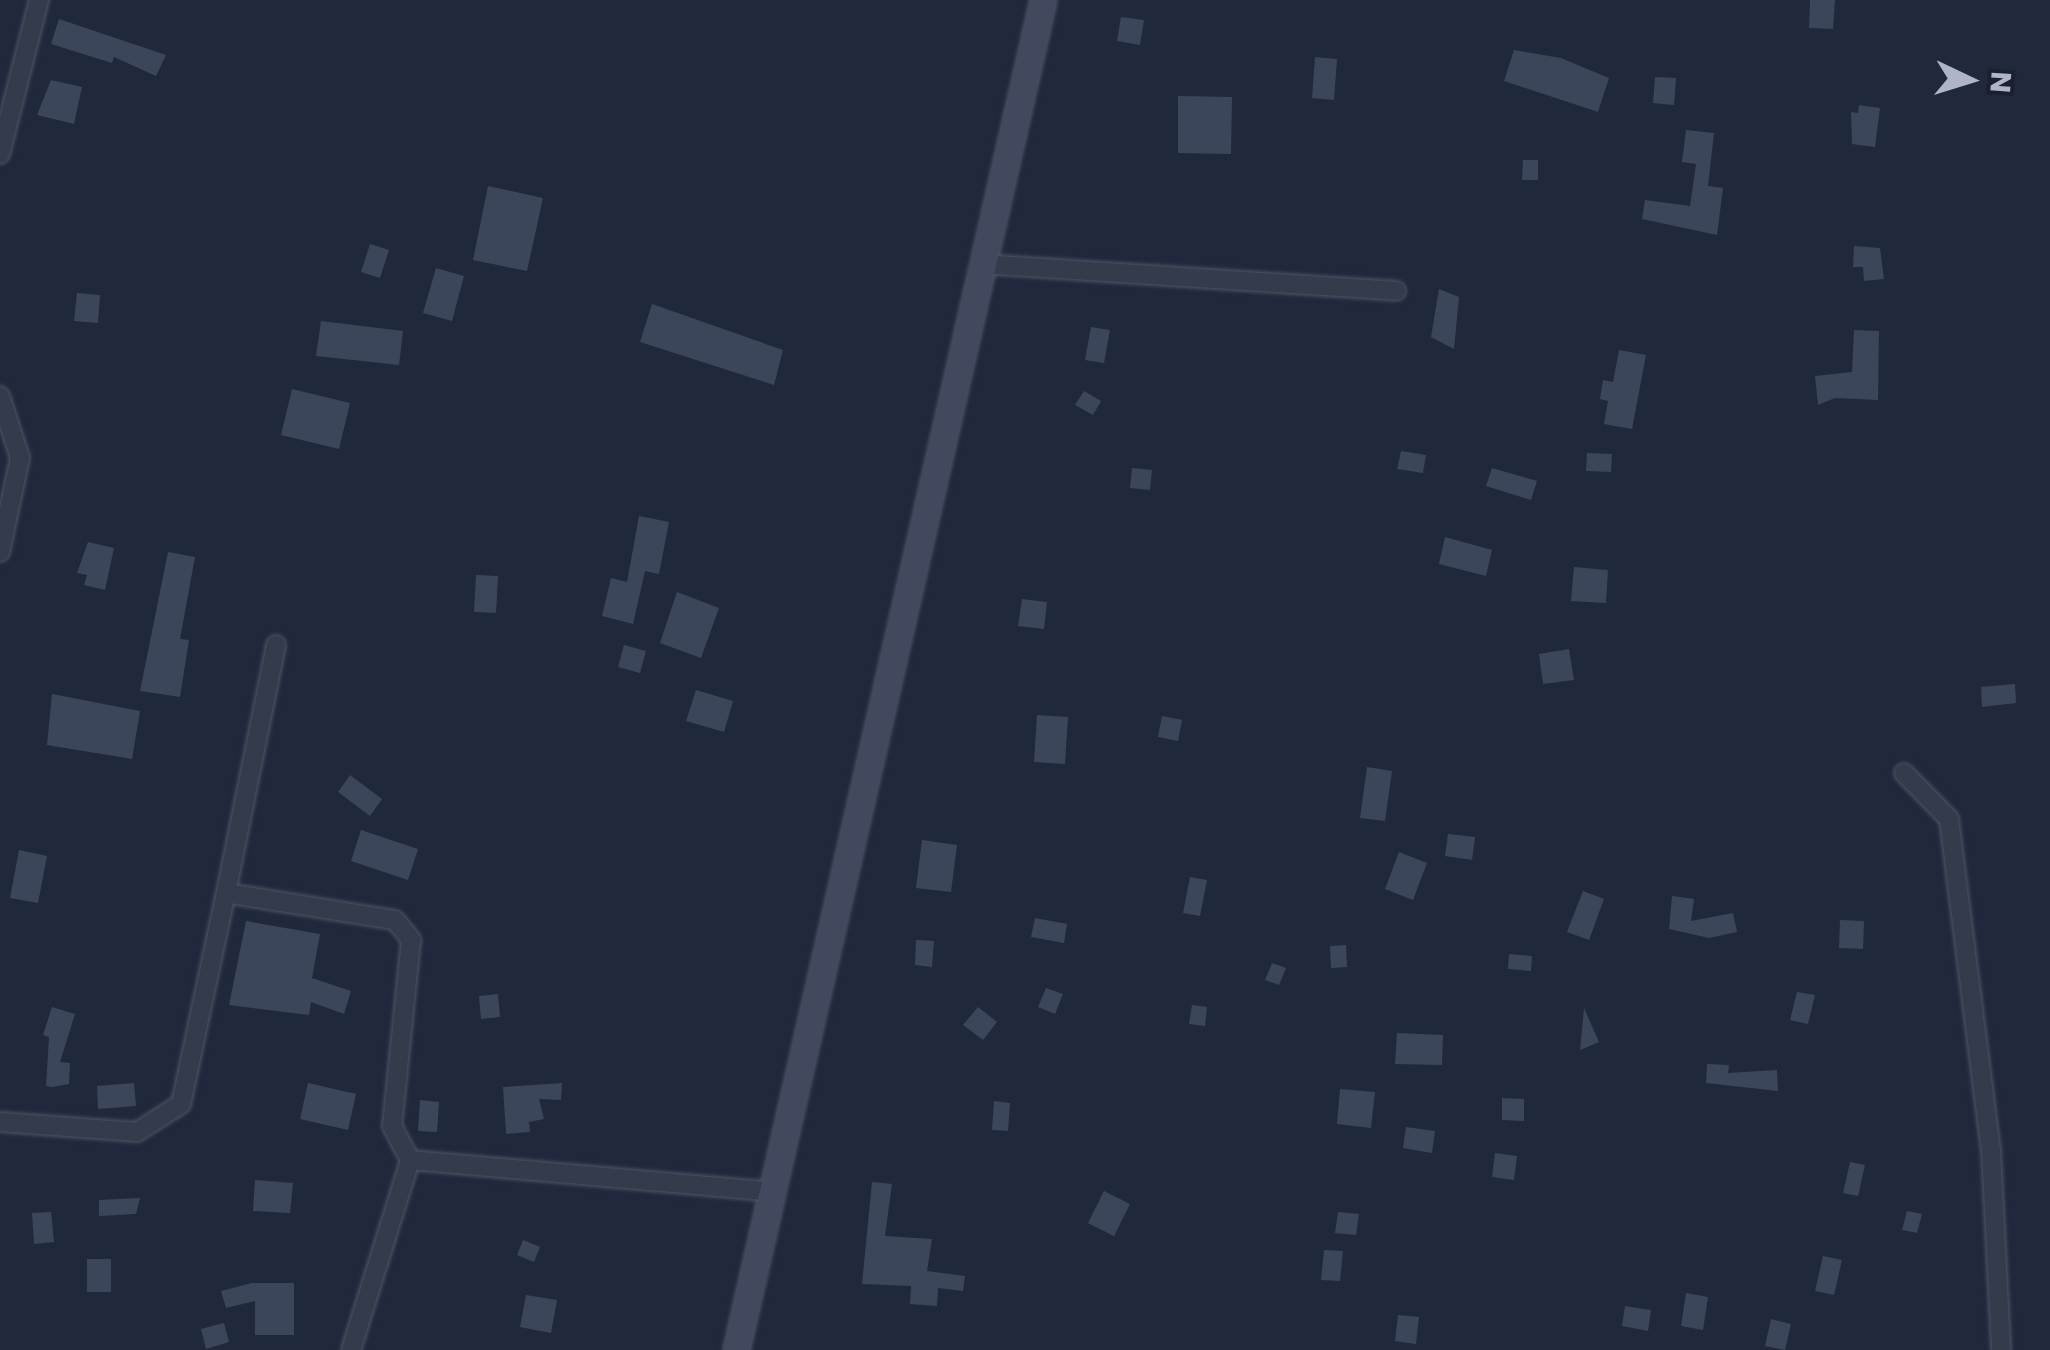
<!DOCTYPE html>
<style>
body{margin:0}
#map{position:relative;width:2050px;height:1350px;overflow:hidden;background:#20283b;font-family:Poppins,sans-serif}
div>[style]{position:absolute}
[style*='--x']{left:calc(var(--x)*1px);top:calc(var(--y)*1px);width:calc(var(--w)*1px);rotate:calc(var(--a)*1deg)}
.building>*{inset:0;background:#3c465b}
.roads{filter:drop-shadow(0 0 2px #4f5566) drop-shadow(0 0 2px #4f5566)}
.minor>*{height:18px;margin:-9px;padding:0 9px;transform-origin:9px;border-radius:9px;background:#343b4b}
.secondary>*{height:25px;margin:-12.5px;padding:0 12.5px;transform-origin:12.5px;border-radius:12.5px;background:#42495e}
span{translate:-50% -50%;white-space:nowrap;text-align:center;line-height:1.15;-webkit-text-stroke:9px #1a2030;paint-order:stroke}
.north{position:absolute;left:1920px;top:30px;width:100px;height:100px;-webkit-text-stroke:8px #1a2030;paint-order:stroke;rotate:94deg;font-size:28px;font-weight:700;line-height:40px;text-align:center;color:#afb5c7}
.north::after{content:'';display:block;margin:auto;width:35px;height:45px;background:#afb5c7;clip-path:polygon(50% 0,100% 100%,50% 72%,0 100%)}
</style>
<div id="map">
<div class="building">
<div style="clip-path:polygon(1810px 0,1835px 0,1833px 29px,1809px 28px)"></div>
<div style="clip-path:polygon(1121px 17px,1144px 20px,1140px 45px,1117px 41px)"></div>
<div style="clip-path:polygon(59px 19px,166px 55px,156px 76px,114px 57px,112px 63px,51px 44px)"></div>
<div style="clip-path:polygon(1514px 50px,1561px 58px,1609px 78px,1598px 112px,1504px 81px)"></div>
<div style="clip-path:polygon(1315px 57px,1337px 59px,1334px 100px,1312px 98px)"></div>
<div style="clip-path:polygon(1655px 77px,1676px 78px,1674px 105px,1653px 103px)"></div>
<div style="clip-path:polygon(51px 80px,82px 87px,74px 124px,37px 115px)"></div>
<div style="clip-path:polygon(1178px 96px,1232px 97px,1231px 154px,1178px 153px)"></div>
<div style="clip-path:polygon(1859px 105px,1880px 108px,1875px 147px,1852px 144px,1851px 112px,1858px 113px)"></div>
<div style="clip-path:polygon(1686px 130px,1714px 133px,1708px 186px,1723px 188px,1717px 235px,1642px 219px,1645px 200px,1690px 206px,1696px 164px,1682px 162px)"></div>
<div style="clip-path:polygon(1523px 160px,1538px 160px,1538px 180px,1522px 180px)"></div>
<div style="clip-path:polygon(488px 186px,543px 198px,527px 271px,473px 260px)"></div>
<div style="clip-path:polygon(370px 244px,389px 250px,380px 278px,361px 272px)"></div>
<div style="clip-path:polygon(1854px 246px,1880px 248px,1884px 279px,1864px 281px,1863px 267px,1853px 267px)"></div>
<div style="clip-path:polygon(436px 268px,464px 276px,452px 321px,423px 313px)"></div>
<div style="clip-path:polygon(1439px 289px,1459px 297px,1454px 349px,1431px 337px)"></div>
<div style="clip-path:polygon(77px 293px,100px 295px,98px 323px,74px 321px)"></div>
<div style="clip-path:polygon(652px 304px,783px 350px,774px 385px,640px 342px)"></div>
<div style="clip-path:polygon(321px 321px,403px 331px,399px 365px,316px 356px)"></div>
<div style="clip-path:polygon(1091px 327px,1110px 330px,1104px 363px,1085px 360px)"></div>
<div style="clip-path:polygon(1854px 330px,1879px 331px,1878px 400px,1835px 398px,1818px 405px,1815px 376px,1852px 372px)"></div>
<div style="clip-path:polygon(1619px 350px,1646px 355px,1632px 429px,1604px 424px,1608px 401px,1600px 399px,1603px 380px,1613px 382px)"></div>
<div style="clip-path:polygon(292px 389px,350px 403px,339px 449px,281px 435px)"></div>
<div style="clip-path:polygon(1084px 391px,1101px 401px,1093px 415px,1075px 405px)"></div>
<div style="clip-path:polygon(1401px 451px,1426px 455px,1423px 473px,1397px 469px)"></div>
<div style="clip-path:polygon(1587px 453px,1612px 454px,1611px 472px,1586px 471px)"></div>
<div style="clip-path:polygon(1132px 468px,1152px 470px,1150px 490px,1130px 488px)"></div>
<div style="clip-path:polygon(1492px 468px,1537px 481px,1531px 500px,1486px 486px)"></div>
<div style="clip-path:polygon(639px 516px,669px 522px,659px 574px,645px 571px,633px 624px,602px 616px,611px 578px,627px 582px)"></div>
<div style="clip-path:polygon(1445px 537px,1492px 550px,1486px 576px,1439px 564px)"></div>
<div style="clip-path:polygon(88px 542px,114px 548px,105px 590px,84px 585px,87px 575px,77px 573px)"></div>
<div style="clip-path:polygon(168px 552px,195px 557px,180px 639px,189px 640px,180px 697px,140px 691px)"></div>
<div style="clip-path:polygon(1574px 567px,1608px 570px,1606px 603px,1571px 601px)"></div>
<div style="clip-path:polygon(476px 575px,498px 576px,496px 613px,474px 612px)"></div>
<div style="clip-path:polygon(677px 592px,719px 608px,701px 658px,660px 643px)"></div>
<div style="clip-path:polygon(1022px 599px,1047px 602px,1044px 629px,1018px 626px)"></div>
<div style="clip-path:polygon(624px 645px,646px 651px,640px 673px,618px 667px)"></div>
<div style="clip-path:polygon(1569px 649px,1574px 680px,1543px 684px,1539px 654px)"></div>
<div style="clip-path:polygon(2015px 684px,2016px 703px,1982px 707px,1981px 687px)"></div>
<div style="clip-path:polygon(696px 690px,733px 701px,724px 732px,686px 721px)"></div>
<div style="clip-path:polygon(52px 694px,140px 711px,132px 759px,47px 745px)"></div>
<div style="clip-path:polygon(1037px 715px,1068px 717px,1065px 764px,1034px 762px)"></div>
<div style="clip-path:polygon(1162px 716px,1182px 720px,1178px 741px,1158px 737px)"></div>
<div style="clip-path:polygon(1367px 767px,1392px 771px,1385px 821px,1360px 818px)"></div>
<div style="clip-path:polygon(350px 775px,382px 799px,370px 816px,338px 792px)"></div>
<div style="clip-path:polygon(361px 830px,418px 849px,408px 880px,351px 861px)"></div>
<div style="clip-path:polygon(1448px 834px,1475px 837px,1472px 860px,1445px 856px)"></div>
<div style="clip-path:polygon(922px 840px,957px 845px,951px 892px,916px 888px)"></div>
<div style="clip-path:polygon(19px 850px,47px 856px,38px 903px,10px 898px)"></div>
<div style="clip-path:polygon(1399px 852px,1427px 863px,1413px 900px,1385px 889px)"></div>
<div style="clip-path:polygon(1190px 877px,1207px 880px,1200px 916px,1183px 913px)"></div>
<div style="clip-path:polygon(1583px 891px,1604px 899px,1589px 940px,1567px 932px)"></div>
<div style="clip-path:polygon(1672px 896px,1694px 899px,1691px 921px,1733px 913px,1737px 932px,1709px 938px,1669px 929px)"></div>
<div style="clip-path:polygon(1035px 918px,1067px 924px,1064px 943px,1031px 937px)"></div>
<div style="clip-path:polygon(1840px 920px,1864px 921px,1863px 949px,1839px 948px)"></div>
<div style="clip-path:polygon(246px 921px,320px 934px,312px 978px,351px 991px,344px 1014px,311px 1002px,309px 1015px,229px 1005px)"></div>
<div style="clip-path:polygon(916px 940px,934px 941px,932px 967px,915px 965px)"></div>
<div style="clip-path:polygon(1346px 945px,1347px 967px,1331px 968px,1330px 946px)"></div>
<div style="clip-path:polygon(1509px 954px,1532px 956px,1531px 971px,1508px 969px)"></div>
<div style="clip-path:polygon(1272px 963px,1286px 968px,1279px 985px,1265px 980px)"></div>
<div style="clip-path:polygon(1046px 988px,1063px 994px,1055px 1014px,1038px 1007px)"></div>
<div style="clip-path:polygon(1797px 992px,1815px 995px,1808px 1024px,1790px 1020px)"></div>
<div style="clip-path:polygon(498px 994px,500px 1017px,481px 1019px,479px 996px)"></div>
<div style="clip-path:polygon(1192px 1005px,1207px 1007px,1205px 1026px,1189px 1024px)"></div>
<div style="clip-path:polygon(52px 1007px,75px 1014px,60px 1062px,70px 1063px,69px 1084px,52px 1087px,46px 1086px,49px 1037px,43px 1035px)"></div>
<div style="clip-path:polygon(978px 1007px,997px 1022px,983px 1040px,963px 1025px)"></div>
<div style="clip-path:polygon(1584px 1008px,1599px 1042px,1580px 1050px)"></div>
<div style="clip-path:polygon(1397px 1033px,1443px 1035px,1442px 1065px,1395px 1064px)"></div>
<div style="clip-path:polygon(1707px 1064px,1729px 1065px,1728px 1073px,1777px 1070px,1778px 1091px,1706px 1083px)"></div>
<div style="clip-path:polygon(134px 1083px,136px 1106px,98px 1109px,97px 1086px)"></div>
<div style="clip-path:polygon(308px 1083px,356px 1094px,348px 1130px,300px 1119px)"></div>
<div style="clip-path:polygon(562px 1083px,561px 1100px,539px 1099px,544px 1119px,529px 1122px,530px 1132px,506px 1134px,503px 1087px)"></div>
<div style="clip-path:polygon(1340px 1089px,1375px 1092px,1371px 1128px,1337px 1124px)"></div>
<div style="clip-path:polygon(1502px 1098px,1524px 1099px,1524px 1121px,1502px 1120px)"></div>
<div style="clip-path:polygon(420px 1100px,439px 1102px,437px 1132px,418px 1131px)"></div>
<div style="clip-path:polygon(994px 1101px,1010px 1103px,1008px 1131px,992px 1130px)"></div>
<div style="clip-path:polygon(1406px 1127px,1435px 1131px,1432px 1153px,1403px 1148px)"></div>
<div style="clip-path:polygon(1495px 1153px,1517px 1156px,1514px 1180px,1492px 1177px)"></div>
<div style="clip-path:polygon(1850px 1162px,1865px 1165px,1858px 1196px,1843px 1193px)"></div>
<div style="clip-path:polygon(255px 1180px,293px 1183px,290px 1213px,253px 1211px)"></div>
<div style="clip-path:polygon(872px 1182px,892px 1184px,885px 1236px,932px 1239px,927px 1271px,965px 1276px,963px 1291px,938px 1288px,937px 1306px,910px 1304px,911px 1286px,862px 1284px)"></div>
<div style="clip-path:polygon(1104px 1191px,1130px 1204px,1114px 1236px,1088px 1223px)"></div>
<div style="clip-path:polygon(140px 1198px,136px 1214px,99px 1216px,99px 1200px)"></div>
<div style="clip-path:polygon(1907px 1211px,1922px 1214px,1917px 1233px,1902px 1230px)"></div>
<div style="clip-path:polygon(51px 1212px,54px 1242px,34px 1244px,32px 1213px)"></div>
<div style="clip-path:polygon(1338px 1212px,1359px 1214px,1356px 1235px,1335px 1233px)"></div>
<div style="clip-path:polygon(523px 1240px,540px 1247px,534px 1262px,517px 1255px)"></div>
<div style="clip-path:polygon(1324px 1250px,1343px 1251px,1340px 1281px,1321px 1280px)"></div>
<div style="clip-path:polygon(1823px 1256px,1842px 1260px,1834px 1295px,1815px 1291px)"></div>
<div style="clip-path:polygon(87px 1259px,111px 1259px,111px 1292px,87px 1292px)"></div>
<div style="clip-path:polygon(252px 1283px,294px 1283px,294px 1335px,255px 1335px,255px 1301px,226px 1308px,221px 1291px)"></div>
<div style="clip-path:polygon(1686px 1293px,1708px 1297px,1703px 1330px,1681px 1326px)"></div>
<div style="clip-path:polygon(526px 1295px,557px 1300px,551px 1333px,520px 1327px)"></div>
<div style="clip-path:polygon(1625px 1306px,1651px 1310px,1648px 1331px,1622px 1326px)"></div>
<div style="clip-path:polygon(1398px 1315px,1419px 1317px,1416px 1344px,1395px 1341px)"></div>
<div style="clip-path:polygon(1771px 1319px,1791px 1324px,1785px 1350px,1765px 1346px)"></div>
<div style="clip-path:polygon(224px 1323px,229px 1342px,206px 1349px,201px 1329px)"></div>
</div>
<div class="roads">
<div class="minor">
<div style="--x:0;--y:154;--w:159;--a:-75.8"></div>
<div style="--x:982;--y:264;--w:415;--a:3.7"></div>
<div style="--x:0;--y:396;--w:65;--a:72.1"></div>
<div style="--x:20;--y:458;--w:96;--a:102"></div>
<div style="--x:1904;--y:773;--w:64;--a:45.6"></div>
<div style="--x:1949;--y:819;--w:334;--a:82.8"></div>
<div style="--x:1991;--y:1150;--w:200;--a:87.1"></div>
<div style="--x:226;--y:893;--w:253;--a:-78.6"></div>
<div style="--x:0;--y:1122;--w:137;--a:4.2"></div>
<div style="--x:137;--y:1132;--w:52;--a:-32.5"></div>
<div style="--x:181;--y:1104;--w:216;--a:-78"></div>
<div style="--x:226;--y:893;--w:171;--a:9.1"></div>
<div style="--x:395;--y:920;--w:26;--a:51"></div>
<div style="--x:411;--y:940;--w:187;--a:95.8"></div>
<div style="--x:392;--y:1126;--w:38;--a:62"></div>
<div style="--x:410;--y:1160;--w:364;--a:5"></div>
<div style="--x:351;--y:1350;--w:199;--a:-72.7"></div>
</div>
<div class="secondary">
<div style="--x:736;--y:1350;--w:1384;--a:-77.19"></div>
</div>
</div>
<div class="north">N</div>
</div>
